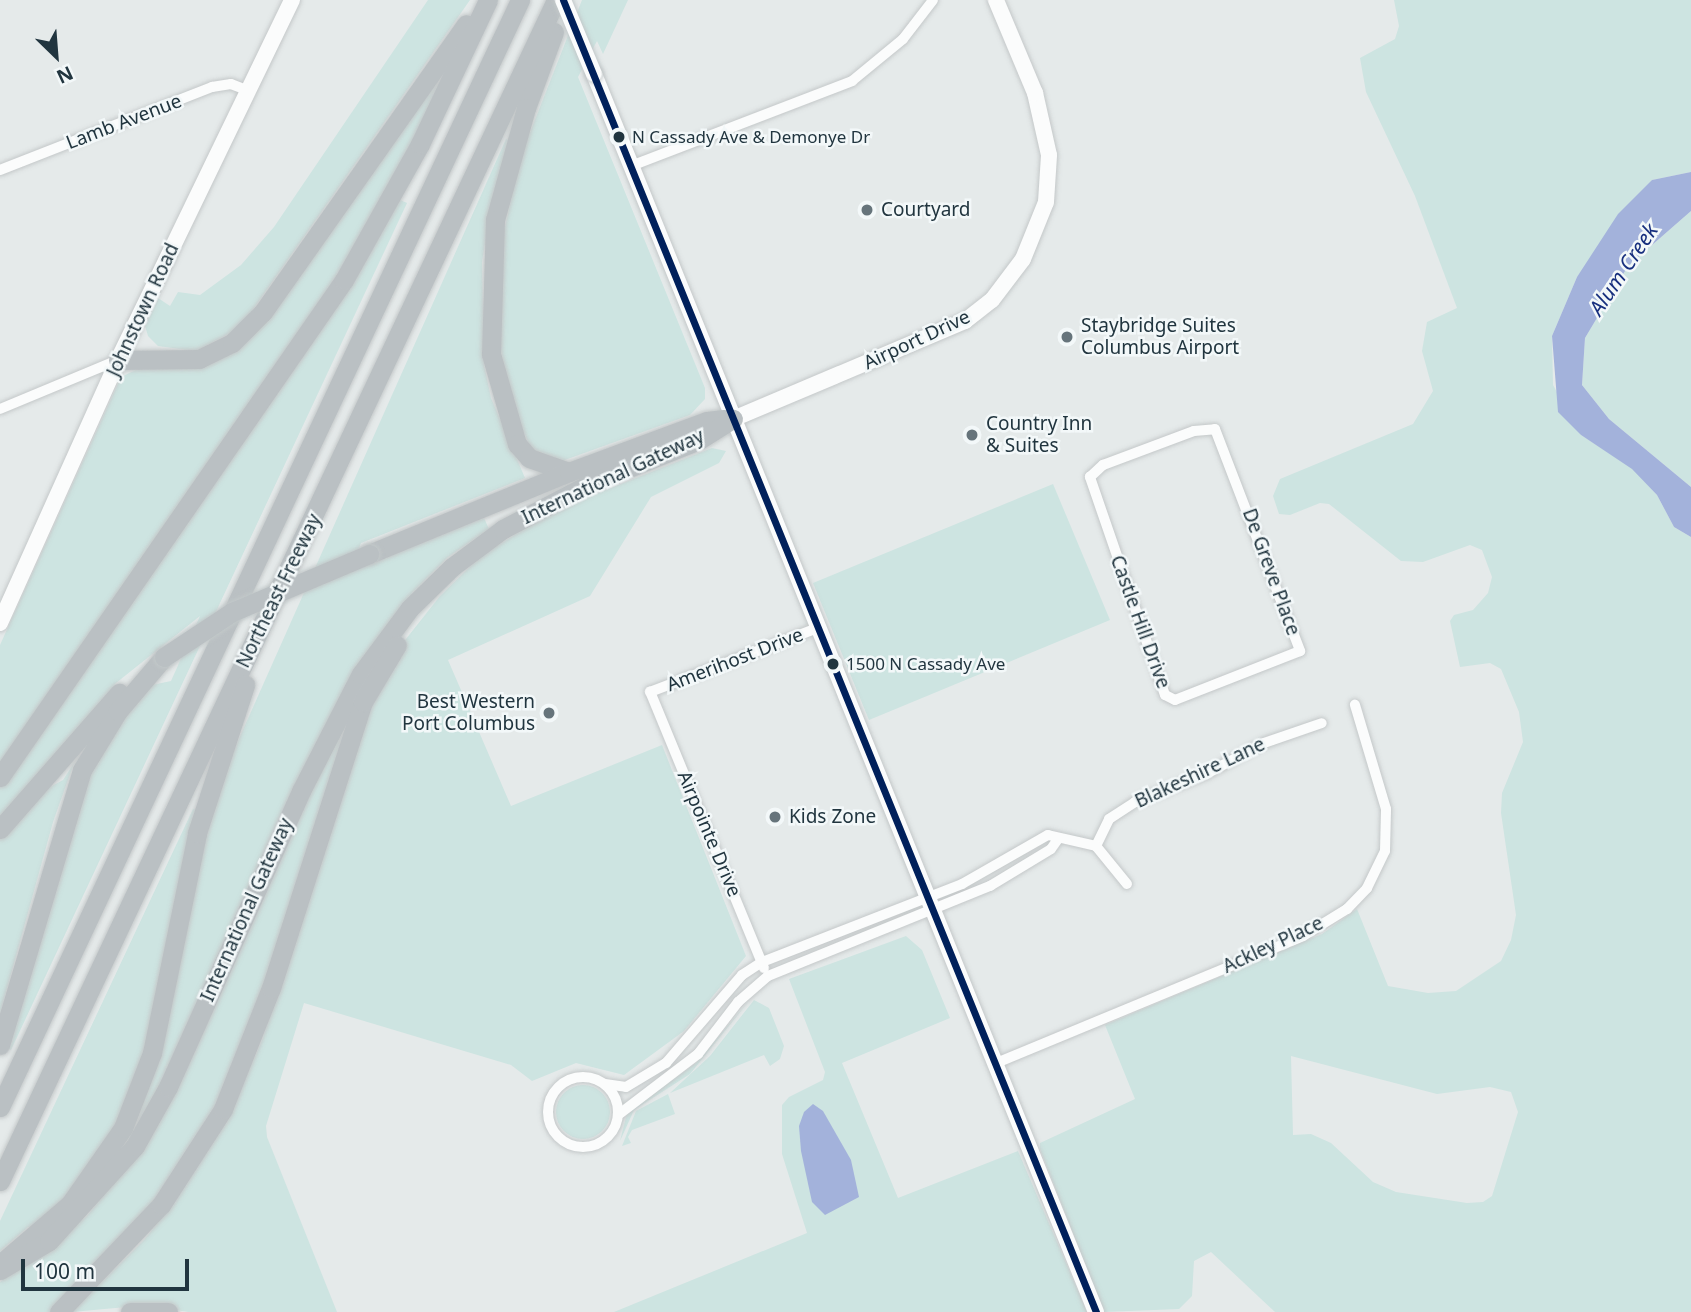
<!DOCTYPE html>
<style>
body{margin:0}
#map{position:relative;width:1691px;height:1312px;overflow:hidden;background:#e5eaea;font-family:"Noto Sans",sans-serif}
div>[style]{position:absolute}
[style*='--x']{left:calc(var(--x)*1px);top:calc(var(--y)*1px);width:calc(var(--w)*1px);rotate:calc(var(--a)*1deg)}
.green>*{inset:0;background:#cde4e1}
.round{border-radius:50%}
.water>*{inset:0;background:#a3b2db}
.roads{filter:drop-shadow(0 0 2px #c4c8c9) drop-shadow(0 0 2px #c4c8c9)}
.street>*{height:10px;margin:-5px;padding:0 5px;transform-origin:5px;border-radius:5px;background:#fbfcfc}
.street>.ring{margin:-5px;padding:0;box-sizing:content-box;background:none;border:10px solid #fbfcfc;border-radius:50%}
.secondary>*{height:16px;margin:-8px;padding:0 8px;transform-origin:8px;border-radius:8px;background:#fbfcfc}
.highway>*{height:19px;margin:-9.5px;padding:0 9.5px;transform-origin:9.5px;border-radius:9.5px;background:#bac0c3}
.bridges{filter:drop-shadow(0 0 2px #c2c8c9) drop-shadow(0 0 2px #c2c8c9)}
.secondary-bridge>*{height:16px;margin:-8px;padding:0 8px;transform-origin:8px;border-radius:8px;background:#fbfcfc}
.highway-bridge>*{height:19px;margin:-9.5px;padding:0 9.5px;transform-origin:9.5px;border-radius:9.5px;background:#bac0c3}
.bus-1>*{height:7px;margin:-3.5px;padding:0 3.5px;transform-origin:3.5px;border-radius:3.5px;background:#00205b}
.dots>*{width:19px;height:19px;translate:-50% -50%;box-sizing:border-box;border:4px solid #f3f8f9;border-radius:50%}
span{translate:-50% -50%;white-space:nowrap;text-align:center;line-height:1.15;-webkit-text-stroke:5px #f3f8f9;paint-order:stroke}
.bus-label{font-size:17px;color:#21353f}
.left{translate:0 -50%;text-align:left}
.street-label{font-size:19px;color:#21353f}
.poi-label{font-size:19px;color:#21353f}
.right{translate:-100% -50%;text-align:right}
.water-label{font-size:21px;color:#172f7e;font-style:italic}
.north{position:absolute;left:21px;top:21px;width:70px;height:70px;-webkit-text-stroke:5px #f3f8f9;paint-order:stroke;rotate:155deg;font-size:19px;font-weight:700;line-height:28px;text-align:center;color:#21353f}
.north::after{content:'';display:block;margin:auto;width:24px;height:32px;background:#21353f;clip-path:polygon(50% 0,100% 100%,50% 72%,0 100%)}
.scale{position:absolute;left:21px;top:1259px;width:168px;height:32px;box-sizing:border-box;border:4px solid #21353f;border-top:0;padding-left:9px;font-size:21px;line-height:24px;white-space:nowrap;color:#21353f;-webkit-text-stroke:5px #f3f8f9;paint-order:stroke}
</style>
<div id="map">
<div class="green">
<div style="clip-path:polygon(428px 0,470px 0,240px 328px,196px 351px,158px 346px,148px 336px,145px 326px,158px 298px,170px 306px,178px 292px,200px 295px,241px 265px,274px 227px)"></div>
<div style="clip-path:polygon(582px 0,628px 0,603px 54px,597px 41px,578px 77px,705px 388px,705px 399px,690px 415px,562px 461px,541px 455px,529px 444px,513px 407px,500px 346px,501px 246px,520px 158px)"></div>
<div style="clip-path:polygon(evenodd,1394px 0,1691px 0,1691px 172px,1652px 180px,1577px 277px,1552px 336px,1553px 385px,1581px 435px,1632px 468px,1657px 495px,1674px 527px,1691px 537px,1691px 1312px,1275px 1312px,1211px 1252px,1194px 1261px,1192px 1296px,1179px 1309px,1104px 1312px,1040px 1149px,1040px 1143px,1135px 1099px,1105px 1025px,1322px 934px,1357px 909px,1388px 986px,1428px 993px,1456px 991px,1501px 961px,1511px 940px,1516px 915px,1501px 813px,1502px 793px,1523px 742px,1519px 712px,1501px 669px,1490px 663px,1460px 667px,1450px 621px,1454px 615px,1473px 610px,1488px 593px,1492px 577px,1482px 550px,1470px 545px,1423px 562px,1401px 561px,1329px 504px,1320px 503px,1290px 515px,1279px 514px,1273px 496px,1280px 479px,1413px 424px,1433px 391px,1422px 351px,1427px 322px,1457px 308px,1415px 196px,1366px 92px,1360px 58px,1395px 39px,1399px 26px,1394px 0,1291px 1056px,1437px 1094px,1490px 1087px,1511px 1092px,1518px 1112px,1492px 1196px,1483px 1202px,1467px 1203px,1396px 1192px,1373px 1182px,1331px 1143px,1311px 1134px,1293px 1135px,1291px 1056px)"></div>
<div style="clip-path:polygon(444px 69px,449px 72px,353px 252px,0 763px,0 645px,121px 377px,140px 368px,207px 365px,249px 340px)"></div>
<div style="clip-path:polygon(506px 139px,511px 141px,493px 193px,482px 262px,484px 365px,491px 398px,525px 478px,361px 543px,349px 572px,484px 518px,489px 529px,448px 557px,412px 593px,142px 1124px,137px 1122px,162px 1048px,199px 863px,226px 768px)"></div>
<div style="clip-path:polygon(398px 199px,407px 203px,11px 1050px,6px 1048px,75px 802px,118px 722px,152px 685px,171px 681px,200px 616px,116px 683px,0 819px,0 787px,283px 384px)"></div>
<div style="clip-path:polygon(1691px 211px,1691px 487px,1609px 419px,1582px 385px,1585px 338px,1628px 266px)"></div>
<div style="clip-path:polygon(712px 448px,726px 451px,719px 463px,651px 497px,590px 596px,448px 660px,511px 806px,662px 745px,746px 956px,684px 1031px,624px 1075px,576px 1063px,532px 1081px,511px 1065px,304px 1003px,266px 1126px,267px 1137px,337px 1312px,188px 1312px,148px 1305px,72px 1312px,144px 1240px,177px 1199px,237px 1098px,263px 1038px,375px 695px,402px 644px,440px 596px,480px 557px,527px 527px,588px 497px)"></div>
<div style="clip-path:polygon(1053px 484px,1110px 620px,869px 720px,813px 583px)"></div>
<div style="clip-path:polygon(346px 719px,349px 721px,274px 962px,223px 1095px,163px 1190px,50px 1312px,0 1312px,0 1282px,86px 1217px,144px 1147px)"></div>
<div style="clip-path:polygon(74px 763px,53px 822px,0 1014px,0 839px,41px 792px,63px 780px)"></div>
<div style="clip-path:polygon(193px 809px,199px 810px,149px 1041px,108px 1145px,39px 1228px,28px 1227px,0 1251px,0 1221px)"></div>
<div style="clip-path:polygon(906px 936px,922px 950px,950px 1018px,842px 1063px,898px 1198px,1018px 1151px,1087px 1312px,614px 1312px,807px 1233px,782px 1154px,782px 1105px,789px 1097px,823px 1080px,825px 1072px,789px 979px)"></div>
<div style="clip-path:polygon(754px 1000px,769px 1008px,784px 1046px,780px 1059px,770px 1066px,764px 1055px,670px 1093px,710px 1056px)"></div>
<div style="clip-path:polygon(749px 1001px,690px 1074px,634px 1110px,620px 1141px,627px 1113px,696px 1063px)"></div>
<div class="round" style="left:556px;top:1085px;width:54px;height:54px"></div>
<div style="clip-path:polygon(668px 1094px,675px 1114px,632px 1130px,628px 1137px,631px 1143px,622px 1146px,636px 1111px)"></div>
</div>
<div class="water">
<div style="clip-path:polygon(1691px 172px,1691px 211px,1628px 266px,1585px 338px,1582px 385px,1609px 419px,1691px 487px,1691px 537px,1674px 527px,1657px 495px,1632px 469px,1581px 435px,1558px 412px,1552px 336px,1577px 277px,1618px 214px,1652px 180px)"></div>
<div style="clip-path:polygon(813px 1104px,823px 1111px,851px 1160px,859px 1197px,825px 1215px,812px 1202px,801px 1151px,799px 1126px,804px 1112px)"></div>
</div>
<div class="roads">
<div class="street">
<div style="--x:631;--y:166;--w:237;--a:-21"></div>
<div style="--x:852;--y:81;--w:66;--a:-39.5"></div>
<div style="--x:903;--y:39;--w:49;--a:-52.4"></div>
<div style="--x:0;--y:170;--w:228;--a:-21.4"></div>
<div style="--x:212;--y:87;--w:19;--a:-9"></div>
<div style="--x:231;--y:84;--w:19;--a:21"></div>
<div style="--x:0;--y:409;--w:128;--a:-22.6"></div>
<div style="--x:1215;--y:429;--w:238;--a:69"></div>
<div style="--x:1300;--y:651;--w:134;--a:158.6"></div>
<div style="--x:1175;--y:700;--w:11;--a:-153"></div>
<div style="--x:1165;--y:695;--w:231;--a:-109"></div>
<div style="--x:1090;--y:477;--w:18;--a:-43"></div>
<div style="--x:1103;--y:465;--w:97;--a:-20.5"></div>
<div style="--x:1194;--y:431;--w:21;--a:-5"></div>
<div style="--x:1096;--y:846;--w:30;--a:-64"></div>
<div style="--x:1109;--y:819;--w:31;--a:-33"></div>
<div style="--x:1135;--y:802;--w:76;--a:-21.5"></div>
<div style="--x:1206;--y:774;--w:66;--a:-28.1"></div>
<div style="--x:1264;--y:743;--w:61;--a:-19"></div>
<div style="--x:764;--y:968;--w:299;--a:-112.4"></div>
<div style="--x:650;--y:692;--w:182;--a:-20.9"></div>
<div style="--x:994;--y:1064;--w:334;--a:-22.5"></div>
<div style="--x:1303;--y:936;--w:52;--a:-31.5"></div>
<div style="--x:1347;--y:909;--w:29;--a:-46"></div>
<div style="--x:1367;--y:888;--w:41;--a:-64.1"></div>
<div style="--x:1385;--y:851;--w:42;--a:-88.6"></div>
<div style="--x:1386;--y:809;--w:109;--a:-106.6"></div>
<div class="ring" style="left:548px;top:1077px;width:60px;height:60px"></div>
<div style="--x:605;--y:1084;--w:21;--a:8"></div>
<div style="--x:626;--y:1087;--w:47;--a:-31"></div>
<div style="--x:666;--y:1063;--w:116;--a:-49.2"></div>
<div style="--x:742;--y:975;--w:24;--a:-33"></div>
<div style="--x:762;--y:962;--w:215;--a:-21.3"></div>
<div style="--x:962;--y:884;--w:99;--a:-29.7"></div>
<div style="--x:1048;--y:835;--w:49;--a:12.9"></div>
<div style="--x:1096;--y:846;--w:49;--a:50.8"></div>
<div style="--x:618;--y:1115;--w:101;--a:-37.3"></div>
<div style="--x:698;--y:1054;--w:66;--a:-52.4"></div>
<div style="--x:738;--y:1002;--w:40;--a:-41"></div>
<div style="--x:768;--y:976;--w:240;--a:-22.1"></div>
<div style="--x:990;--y:886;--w:71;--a:-31.2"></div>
<div style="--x:1051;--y:849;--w:12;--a:-55"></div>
</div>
<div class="secondary">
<div style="--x:594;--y:74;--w:1336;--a:67.93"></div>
<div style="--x:733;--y:419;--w:252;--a:-22.9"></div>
<div style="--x:965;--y:321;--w:34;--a:-38"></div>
<div style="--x:992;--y:300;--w:51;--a:-52.9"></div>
<div style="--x:1023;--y:259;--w:61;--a:-68"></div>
<div style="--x:1046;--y:202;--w:47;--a:-86.3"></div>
<div style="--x:1049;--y:155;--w:64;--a:-102.7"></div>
<div style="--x:1035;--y:93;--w:101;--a:-112.8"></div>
<div style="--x:0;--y:623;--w:288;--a:-65.8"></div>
<div style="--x:118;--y:360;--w:400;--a:-64.2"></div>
</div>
<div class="highway">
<div style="--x:554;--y:32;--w:81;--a:110.2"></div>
<div style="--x:526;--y:108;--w:116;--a:105.5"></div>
<div style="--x:495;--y:220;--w:134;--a:91.7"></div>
<div style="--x:491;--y:354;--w:94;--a:73.9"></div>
<div style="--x:517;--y:444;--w:18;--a:49"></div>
<div style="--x:529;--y:458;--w:42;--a:19.3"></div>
<div style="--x:118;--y:360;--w:81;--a:-0.7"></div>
<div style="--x:199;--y:359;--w:37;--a:-26"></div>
<div style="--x:232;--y:343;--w:44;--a:-45"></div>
<div style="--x:263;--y:312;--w:352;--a:-54.8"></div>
<div style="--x:369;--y:554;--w:216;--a:-22.3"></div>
<div style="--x:569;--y:472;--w:147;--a:-20.3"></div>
<div style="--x:707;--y:421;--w:17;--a:-7"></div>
<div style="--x:0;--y:777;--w:604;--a:-55.31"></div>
<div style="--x:344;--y:280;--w:156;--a:-60.8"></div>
<div style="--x:420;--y:144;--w:159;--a:-64.7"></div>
<div style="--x:0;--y:829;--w:181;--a:-48.8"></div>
<div style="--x:0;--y:1045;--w:287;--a:-73.4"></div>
<div style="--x:82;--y:770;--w:69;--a:-58.6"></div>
<div style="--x:118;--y:711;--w:71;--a:-49.6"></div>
<div style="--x:0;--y:1107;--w:1223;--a:-64.84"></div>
<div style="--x:0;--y:1181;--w:1305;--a:-64.79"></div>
<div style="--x:6;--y:1259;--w:84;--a:-40.7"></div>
<div style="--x:70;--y:1204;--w:93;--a:-55.1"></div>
<div style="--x:123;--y:1128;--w:80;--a:-68.9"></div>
<div style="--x:152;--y:1053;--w:225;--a:-78.4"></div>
<div style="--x:197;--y:833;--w:156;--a:-72"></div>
<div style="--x:0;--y:1270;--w:57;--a:-30.6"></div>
<div style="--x:49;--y:1241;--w:128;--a:-47.8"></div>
<div style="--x:135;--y:1146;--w:68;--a:-60.8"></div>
<div style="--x:168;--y:1087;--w:325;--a:-65.8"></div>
<div style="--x:301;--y:791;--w:131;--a:-62.9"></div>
<div style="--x:361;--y:674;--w:82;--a:-53.4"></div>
<div style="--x:410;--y:608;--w:59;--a:-44.3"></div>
<div style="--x:452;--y:567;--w:64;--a:-36.7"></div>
<div style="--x:503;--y:529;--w:99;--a:-27.6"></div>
<div style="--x:591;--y:483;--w:116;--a:-21.7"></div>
<div style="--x:699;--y:440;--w:40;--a:-32"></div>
<div style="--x:59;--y:1312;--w:148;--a:-46.4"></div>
<div style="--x:161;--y:1205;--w:114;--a:-57.1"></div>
<div style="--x:223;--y:1109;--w:130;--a:-68.4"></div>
<div style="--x:271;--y:988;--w:300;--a:-72.2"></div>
<div style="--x:363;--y:702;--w:66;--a:-59.2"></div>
<div style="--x:130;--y:1312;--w:38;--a:0"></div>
</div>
</div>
<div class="bridges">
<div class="secondary-bridge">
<div style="--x:563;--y:0;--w:80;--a:67.3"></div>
</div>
<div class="highway-bridge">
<div style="--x:164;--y:657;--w:82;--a:-33.5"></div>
<div style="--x:232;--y:612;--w:149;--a:-22.9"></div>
</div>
</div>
<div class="bus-1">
<div style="--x:563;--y:0;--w:1416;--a:67.89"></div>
</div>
<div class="dots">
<div style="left:619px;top:137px;background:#21353f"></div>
<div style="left:867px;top:210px;background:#66747b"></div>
<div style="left:1067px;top:337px;background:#66747b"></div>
<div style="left:972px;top:435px;background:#66747b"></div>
<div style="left:833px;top:664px;background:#21353f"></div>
<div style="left:549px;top:713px;background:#66747b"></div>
<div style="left:775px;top:817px;background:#66747b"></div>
</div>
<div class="bus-label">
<span class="left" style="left:632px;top:137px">N Cassady Ave &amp; Demonye Dr</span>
<span class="left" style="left:846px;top:664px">1500 N Cassady Ave</span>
</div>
<div class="street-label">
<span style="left:124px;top:122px;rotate:-21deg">Lamb Avenue</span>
<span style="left:143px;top:310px;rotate:-65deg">Johnstown Road</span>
<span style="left:917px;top:340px;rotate:-25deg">Airport Drive</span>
<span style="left:613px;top:477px;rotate:-25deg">International Gateway</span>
<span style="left:1271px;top:572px;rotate:70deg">De Greve Place</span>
<span style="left:279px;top:591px;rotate:-64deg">Northeast Freeway</span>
<span style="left:1140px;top:622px;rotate:70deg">Castle Hill Drive</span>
<span style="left:735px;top:660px;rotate:-21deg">Amerihost Drive</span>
<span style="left:1200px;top:773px;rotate:-25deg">Blakeshire Lane</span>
<span style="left:709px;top:834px;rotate:67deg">Airpointe Drive</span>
<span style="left:247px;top:910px;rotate:-66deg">International Gateway</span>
<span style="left:1273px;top:945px;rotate:-25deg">Ackley Place</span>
</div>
<div class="poi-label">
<span class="left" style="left:881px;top:210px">Courtyard</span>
<span class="left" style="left:1081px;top:337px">Staybridge Suites<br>Columbus Airport</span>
<span class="left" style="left:986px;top:435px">Country Inn<br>&amp; Suites</span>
<span class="right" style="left:535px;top:713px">Best Western<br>Port Columbus</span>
<span class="left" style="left:789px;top:817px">Kids Zone</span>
</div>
<div class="water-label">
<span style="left:1623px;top:269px;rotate:-56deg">Alum Creek</span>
</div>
<div class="north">N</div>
<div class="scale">100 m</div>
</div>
